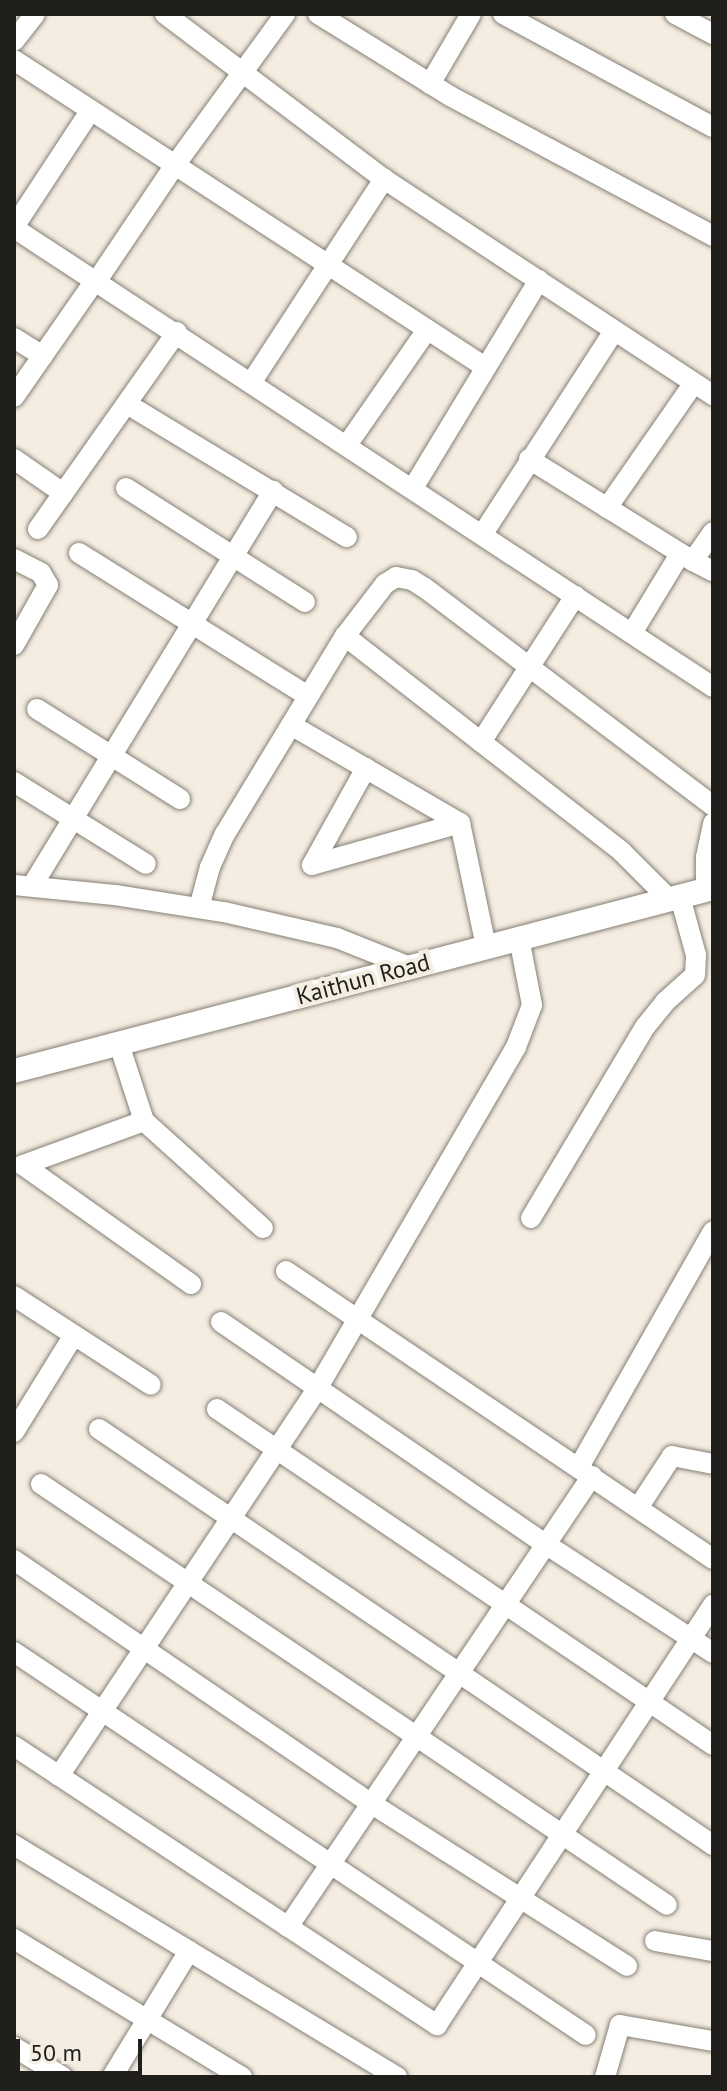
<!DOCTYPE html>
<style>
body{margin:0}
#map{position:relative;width:727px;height:2091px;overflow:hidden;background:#f4ede1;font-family:"PT Sans",sans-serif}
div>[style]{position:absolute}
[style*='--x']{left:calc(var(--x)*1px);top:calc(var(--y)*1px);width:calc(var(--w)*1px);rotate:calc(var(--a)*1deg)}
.roads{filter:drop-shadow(0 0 2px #857f74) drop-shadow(0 0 2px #857f74)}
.minor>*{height:20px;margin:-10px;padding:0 10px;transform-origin:10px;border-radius:10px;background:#fff}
.tertiary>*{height:24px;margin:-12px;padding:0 12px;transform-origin:12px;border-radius:12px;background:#fff}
span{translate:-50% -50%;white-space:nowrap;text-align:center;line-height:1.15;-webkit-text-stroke:8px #f4ede1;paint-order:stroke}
.street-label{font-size:24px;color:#211f1b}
.frame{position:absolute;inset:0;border:16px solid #211f1b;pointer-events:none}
.scale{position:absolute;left:16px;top:2039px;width:126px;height:36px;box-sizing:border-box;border:4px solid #211f1b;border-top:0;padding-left:10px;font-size:24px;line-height:28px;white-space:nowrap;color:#211f1b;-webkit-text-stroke:6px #f4ede1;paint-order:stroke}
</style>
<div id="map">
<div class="roads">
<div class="minor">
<div style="--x:165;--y:14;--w:274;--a:37"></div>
<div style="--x:384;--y:179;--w:394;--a:33.3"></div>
<div style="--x:318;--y:14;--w:155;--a:31.8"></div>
<div style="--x:450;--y:96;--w:298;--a:28"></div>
<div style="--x:503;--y:14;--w:238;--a:28.3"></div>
<div style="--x:675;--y:14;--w:43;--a:27.8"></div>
<div style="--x:14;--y:41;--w:34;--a:-52"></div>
<div style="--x:14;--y:60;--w:562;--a:33.1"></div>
<div style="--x:430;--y:84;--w:81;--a:-59.6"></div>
<div style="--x:14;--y:227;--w:140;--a:-56.7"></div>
<div style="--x:14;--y:228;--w:836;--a:33.29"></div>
<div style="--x:96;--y:282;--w:141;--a:-56"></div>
<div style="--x:175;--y:165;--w:187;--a:-53.9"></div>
<div style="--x:14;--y:338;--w:34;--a:32"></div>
<div style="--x:251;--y:383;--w:244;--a:-56.9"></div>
<div style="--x:14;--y:397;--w:144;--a:-55.2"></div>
<div style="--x:127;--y:404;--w:257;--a:31.2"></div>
<div style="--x:347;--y:445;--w:140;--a:-55.2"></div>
<div style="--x:14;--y:459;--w:60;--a:34.8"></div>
<div style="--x:529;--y:459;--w:193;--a:31.9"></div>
<div style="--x:126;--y:488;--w:212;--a:32.5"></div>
<div style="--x:413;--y:488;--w:243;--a:-58.8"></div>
<div style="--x:607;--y:508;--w:152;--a:-55.2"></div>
<div style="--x:38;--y:529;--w:241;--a:-54.8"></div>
<div style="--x:713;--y:532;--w:35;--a:125"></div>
<div style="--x:693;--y:561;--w:22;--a:27"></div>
<div style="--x:482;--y:535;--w:243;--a:-57.1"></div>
<div style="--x:79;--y:553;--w:270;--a:32"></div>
<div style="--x:14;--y:559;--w:30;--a:27"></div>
<div style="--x:41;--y:573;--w:14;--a:60"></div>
<div style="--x:48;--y:585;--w:69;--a:119.5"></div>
<div style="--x:632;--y:633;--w:92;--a:-58.7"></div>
<div style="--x:345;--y:636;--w:351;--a:37.9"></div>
<div style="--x:622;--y:852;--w:66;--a:45"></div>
<div style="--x:37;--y:709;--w:169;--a:32.2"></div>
<div style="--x:291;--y:725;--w:195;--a:30.1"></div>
<div style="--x:460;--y:823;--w:126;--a:78.1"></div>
<div style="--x:481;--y:742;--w:174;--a:-57.2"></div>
<div style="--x:366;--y:768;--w:111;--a:119.1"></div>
<div style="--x:312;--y:865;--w:154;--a:-15.8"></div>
<div style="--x:14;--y:782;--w:155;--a:31.8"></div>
<div style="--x:14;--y:885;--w:101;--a:5.7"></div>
<div style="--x:115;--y:895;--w:110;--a:8.9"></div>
<div style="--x:224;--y:912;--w:116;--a:13"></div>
<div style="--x:337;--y:938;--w:79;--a:21.7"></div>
<div style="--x:32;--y:886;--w:463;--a:-58.6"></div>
<div style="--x:706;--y:889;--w:32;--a:-90"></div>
<div style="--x:706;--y:857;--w:35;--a:-78"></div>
<div style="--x:199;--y:908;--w:42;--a:-75"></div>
<div style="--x:210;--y:867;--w:36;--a:-66"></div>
<div style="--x:225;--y:834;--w:232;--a:-58.8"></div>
<div style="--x:345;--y:636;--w:66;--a:-52.4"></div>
<div style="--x:385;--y:584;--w:13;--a:-32"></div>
<div style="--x:396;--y:577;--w:16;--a:11"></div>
<div style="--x:412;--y:580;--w:15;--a:32"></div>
<div style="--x:425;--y:588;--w:361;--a:37.1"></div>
<div style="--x:119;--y:1044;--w:81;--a:72"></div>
<div style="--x:144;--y:1121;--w:160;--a:42"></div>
<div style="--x:144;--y:1121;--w:129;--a:160"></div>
<div style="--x:23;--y:1165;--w:206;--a:35.3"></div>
<div style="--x:531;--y:1218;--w:222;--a:-59.2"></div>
<div style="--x:645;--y:1027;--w:32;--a:-51"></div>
<div style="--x:665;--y:1002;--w:40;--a:-42"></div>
<div style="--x:695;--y:975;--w:20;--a:-87"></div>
<div style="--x:696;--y:955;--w:60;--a:-105.4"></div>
<div style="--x:286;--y:1271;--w:515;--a:34"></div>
<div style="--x:14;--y:1296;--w:163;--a:33"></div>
<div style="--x:221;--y:1322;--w:395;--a:34.4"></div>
<div style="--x:547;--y:1545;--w:198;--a:33"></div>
<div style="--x:217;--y:1409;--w:599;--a:34.11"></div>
<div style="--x:99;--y:1429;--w:742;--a:34.12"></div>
<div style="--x:14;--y:1432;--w:114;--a:-58.3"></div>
<div style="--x:579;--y:1467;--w:271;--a:-60.4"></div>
<div style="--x:41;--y:1484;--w:754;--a:33.92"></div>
<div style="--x:638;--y:1508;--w:62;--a:-56.8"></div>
<div style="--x:672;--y:1456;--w:42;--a:11"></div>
<div style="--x:14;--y:1560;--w:433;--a:34.3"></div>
<div style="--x:372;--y:1804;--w:302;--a:32.4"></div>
<div style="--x:14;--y:1652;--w:688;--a:33.81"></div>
<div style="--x:14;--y:1746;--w:507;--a:33.41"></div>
<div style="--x:437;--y:2025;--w:503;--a:-56.69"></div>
<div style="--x:59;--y:1776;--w:465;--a:-56.3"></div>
<div style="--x:317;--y:1389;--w:396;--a:-59.8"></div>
<div style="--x:516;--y:1047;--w:45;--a:-69.1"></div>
<div style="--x:532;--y:1005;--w:68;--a:-101"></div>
<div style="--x:14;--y:1845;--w:448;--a:31.2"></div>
<div style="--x:288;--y:1927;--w:544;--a:-56.02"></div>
<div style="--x:14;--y:1939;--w:267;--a:31.2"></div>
<div style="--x:655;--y:1941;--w:59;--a:9.8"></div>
<div style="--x:14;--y:2047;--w:57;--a:31.5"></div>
<div style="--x:112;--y:2077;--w:148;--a:-58.6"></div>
<div style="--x:605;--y:2077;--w:54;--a:-73.9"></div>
<div style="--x:620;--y:2025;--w:94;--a:9.8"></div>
</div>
<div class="tertiary">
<div style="--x:14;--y:1071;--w:723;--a:-14.67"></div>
</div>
</div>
<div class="street-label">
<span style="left:363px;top:979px;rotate:-15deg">Kaithun Road</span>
</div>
<div class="frame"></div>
<div class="scale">50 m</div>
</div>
